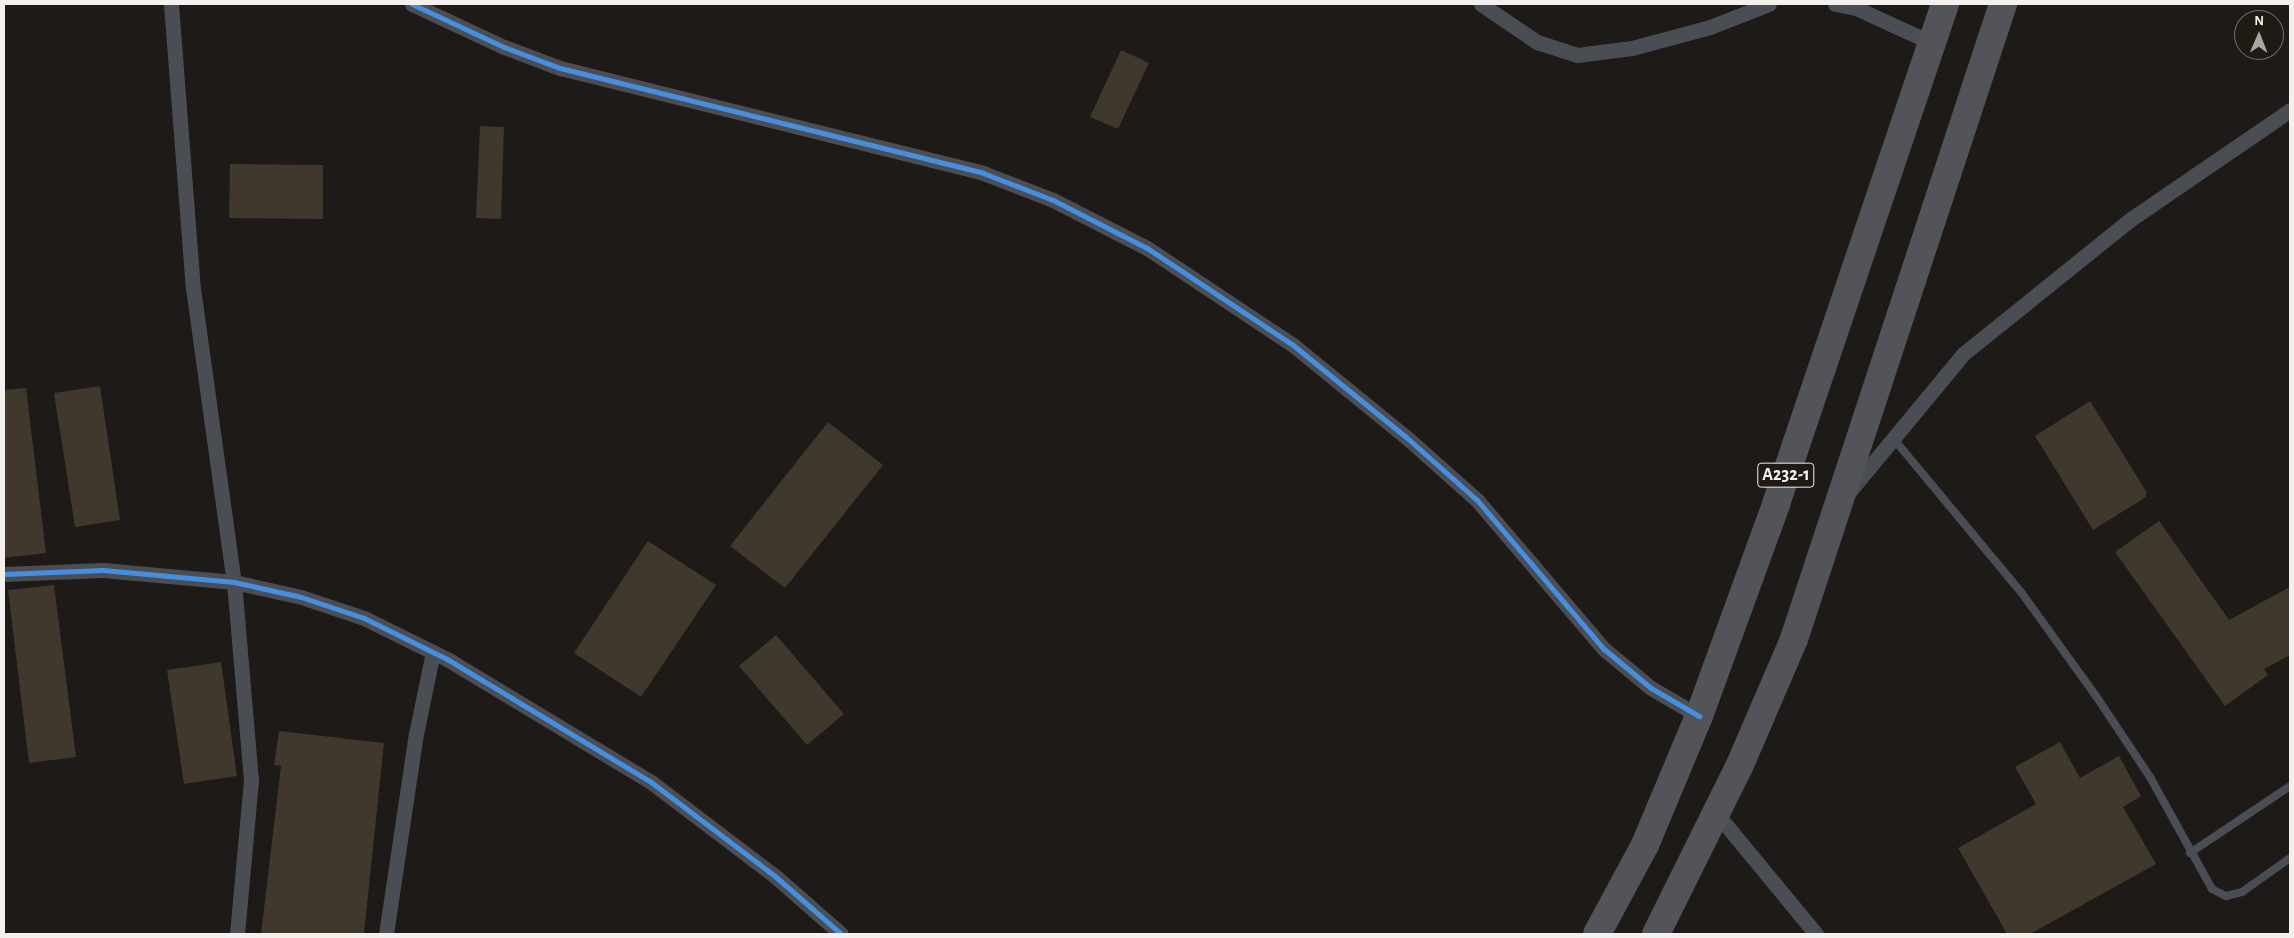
<!DOCTYPE html>
<style>
body{margin:0}
#map{position:relative;width:2294px;height:938px;overflow:hidden;background:#1d1a18;font-family:"Alegreya Sans",sans-serif}
div>[style]{position:absolute}
[style*='--x']{left:calc(var(--x)*1px);top:calc(var(--y)*1px);width:calc(var(--w)*1px);rotate:calc(var(--a)*1deg)}
.building>*{inset:0;background:#40372d}
.lane>*{height:8px;margin:-4px;padding:0 4px;transform-origin:4px;border-radius:4px;background:#4b4d54}
.street>*{height:15px;margin:-7.5px;padding:0 7.5px;transform-origin:7.5px;border-radius:7.5px;background:#4b4d54}
.highway>*{height:28px;margin:-14px;padding:0 14px;transform-origin:14px;border-radius:14px;background:#52545a}
.cycleway>*{height:5px;margin:-2.5px;padding:0 2.5px;transform-origin:2.5px;border-radius:2.5px;background:#468fdf}
span{translate:-50% -50%;white-space:nowrap;text-align:center;line-height:1.15;-webkit-text-stroke:4px #201a15;paint-order:stroke}
.shield-label span{padding:1px 4px;background:#201a15;border:1px solid;border-radius:4px;-webkit-text-stroke-width:0}
.shield-label{font-size:18px;color:#f4f0ed;font-weight:700}
.frame{position:absolute;inset:0;border:5px solid #f4f0ed;pointer-events:none}
.north{position:absolute;left:2234px;top:10px;width:50px;height:50px;box-sizing:border-box;background:#201a15;border:1px solid #75706b;border-radius:50%;rotate:1deg;font-size:14px;font-weight:700;line-height:20px;text-align:center;color:#f4f0ed}
.north::after{content:'';display:block;margin:auto;width:18px;height:22px;background:#a9a5a2;clip-path:polygon(50% 0,100% 100%,50% 72%,0 100%)}
</style>
<div id="map">
<div class="building">
<div style="clip-path:polygon(1121px 50px,1149px 63px,1118px 129px,1090px 117px)"></div>
<div style="clip-path:polygon(480px 126px,504px 127px,501px 219px,476px 218px)"></div>
<div style="clip-path:polygon(230px 164px,323px 165px,323px 219px,229px 218px)"></div>
<div style="clip-path:polygon(100px 386px,120px 520px,75px 527px,54px 393px)"></div>
<div style="clip-path:polygon(26px 388px,46px 553px,4px 558px,4px 390px)"></div>
<div style="clip-path:polygon(2090px 401px,2146px 491px,2146px 497px,2093px 530px,2035px 436px)"></div>
<div style="clip-path:polygon(828px 422px,883px 465px,785px 588px,730px 546px)"></div>
<div style="clip-path:polygon(2159px 521px,2229px 620px,2290px 587px,2290px 655px,2264px 669px,2268px 675px,2225px 706px,2115px 552px)"></div>
<div style="clip-path:polygon(648px 541px,716px 585px,641px 697px,574px 653px)"></div>
<div style="clip-path:polygon(54px 585px,76px 757px,29px 763px,8px 590px)"></div>
<div style="clip-path:polygon(776px 635px,844px 714px,807px 745px,739px 666px)"></div>
<div style="clip-path:polygon(221px 662px,237px 776px,184px 784px,167px 670px)"></div>
<div style="clip-path:polygon(279px 731px,384px 743px,364px 934px,261px 934px,281px 766px,274px 765px)"></div>
<div style="clip-path:polygon(2060px 742px,2080px 778px,2119px 756px,2141px 796px,2123px 807px,2156px 864px,2030px 934px,2007px 934px,1958px 848px,2036px 804px,2015px 767px)"></div>
</div>
<div class="lane">
<div style="--x:1893;--y:438;--w:200;--a:50.3"></div>
<div style="--x:2021;--y:592;--w:128;--a:54.2"></div>
<div style="--x:2096;--y:696;--w:97;--a:56.3"></div>
<div style="--x:2150;--y:777;--w:128;--a:61"></div>
<div style="--x:2212;--y:889;--w:16;--a:27"></div>
<div style="--x:2226;--y:896;--w:16;--a:-14"></div>
<div style="--x:2242;--y:892;--w:59;--a:-35.3"></div>
<div style="--x:2190;--y:853;--w:120;--a:-33.8"></div>
</div>
<div class="street">
<div style="--x:171;--y:4;--w:285;--a:85.6"></div>
<div style="--x:193;--y:288;--w:297;--a:82.1"></div>
<div style="--x:234;--y:582;--w:199;--a:85.1"></div>
<div style="--x:251;--y:780;--w:155;--a:95.2"></div>
<div style="--x:412;--y:4;--w:102;--a:25.1"></div>
<div style="--x:504;--y:47;--w:60;--a:20.6"></div>
<div style="--x:560;--y:68;--w:436;--a:13.9"></div>
<div style="--x:983;--y:173;--w:75;--a:21.1"></div>
<div style="--x:1053;--y:200;--w:106;--a:27.1"></div>
<div style="--x:1147;--y:248;--w:175;--a:33.6"></div>
<div style="--x:1293;--y:345;--w:146;--a:39.2"></div>
<div style="--x:1406;--y:437;--w:95;--a:41.6"></div>
<div style="--x:1477;--y:500;--w:196;--a:49.6"></div>
<div style="--x:1604;--y:649;--w:61;--a:39.7"></div>
<div style="--x:1651;--y:688;--w:56;--a:30.3"></div>
<div style="--x:1481;--y:4;--w:68;--a:34.2"></div>
<div style="--x:1537;--y:42;--w:42;--a:18"></div>
<div style="--x:1577;--y:55;--w:55;--a:-7.3"></div>
<div style="--x:1632;--y:48;--w:81;--a:-15.1"></div>
<div style="--x:1710;--y:27;--w:63;--a:-21.3"></div>
<div style="--x:1835;--y:4;--w:21;--a:11"></div>
<div style="--x:1856;--y:8;--w:84;--a:24.7"></div>
<div style="--x:1849;--y:492;--w:179;--a:-50.4"></div>
<div style="--x:1963;--y:354;--w:216;--a:-38.8"></div>
<div style="--x:2131;--y:219;--w:193;--a:-34.4"></div>
<div style="--x:4;--y:574;--w:99;--a:-2.3"></div>
<div style="--x:103;--y:570;--w:132;--a:5.2"></div>
<div style="--x:234;--y:582;--w:69;--a:12.6"></div>
<div style="--x:301;--y:597;--w:66;--a:18.4"></div>
<div style="--x:364;--y:618;--w:93;--a:26.3"></div>
<div style="--x:447;--y:659;--w:238;--a:31.1"></div>
<div style="--x:651;--y:782;--w:157;--a:37.2"></div>
<div style="--x:776;--y:877;--w:86;--a:41.2"></div>
<div style="--x:1717;--y:814;--w:156;--a:50.5"></div>
<div style="--x:386;--y:934;--w:202;--a:-81.5"></div>
<div style="--x:416;--y:734;--w:84;--a:-78.3"></div>
</div>
<div class="highway">
<div style="--x:1597;--y:934;--w:101;--a:-61.7"></div>
<div style="--x:1645;--y:845;--w:140;--a:-67.3"></div>
<div style="--x:1699;--y:716;--w:226;--a:-70"></div>
<div style="--x:1776;--y:504;--w:528;--a:-71.32"></div>
<div style="--x:1656;--y:934;--w:186;--a:-63.6"></div>
<div style="--x:1739;--y:767;--w:139;--a:-66.7"></div>
<div style="--x:1794;--y:639;--w:669;--a:-71.78"></div>
</div>
<div class="cycleway">
<div style="--x:412;--y:4;--w:102;--a:25.1"></div>
<div style="--x:504;--y:47;--w:60;--a:20.6"></div>
<div style="--x:560;--y:68;--w:436;--a:13.9"></div>
<div style="--x:983;--y:173;--w:75;--a:21.1"></div>
<div style="--x:1053;--y:200;--w:106;--a:27.1"></div>
<div style="--x:1147;--y:248;--w:175;--a:33.6"></div>
<div style="--x:1293;--y:345;--w:146;--a:39.2"></div>
<div style="--x:1406;--y:437;--w:95;--a:41.6"></div>
<div style="--x:1477;--y:500;--w:196;--a:49.6"></div>
<div style="--x:1604;--y:649;--w:61;--a:39.7"></div>
<div style="--x:1651;--y:688;--w:56;--a:30.3"></div>
<div style="--x:4;--y:574;--w:99;--a:-2.3"></div>
<div style="--x:103;--y:570;--w:132;--a:5.2"></div>
<div style="--x:234;--y:582;--w:69;--a:12.6"></div>
<div style="--x:301;--y:597;--w:66;--a:18.4"></div>
<div style="--x:364;--y:618;--w:93;--a:26.3"></div>
<div style="--x:447;--y:659;--w:238;--a:31.1"></div>
<div style="--x:651;--y:782;--w:157;--a:37.2"></div>
<div style="--x:776;--y:877;--w:86;--a:41.2"></div>
</div>
<div class="shield-label">
<span style="left:1786px;top:475px">A232-1</span>
</div>
<div class="frame"></div>
<div class="north">N</div>
</div>
